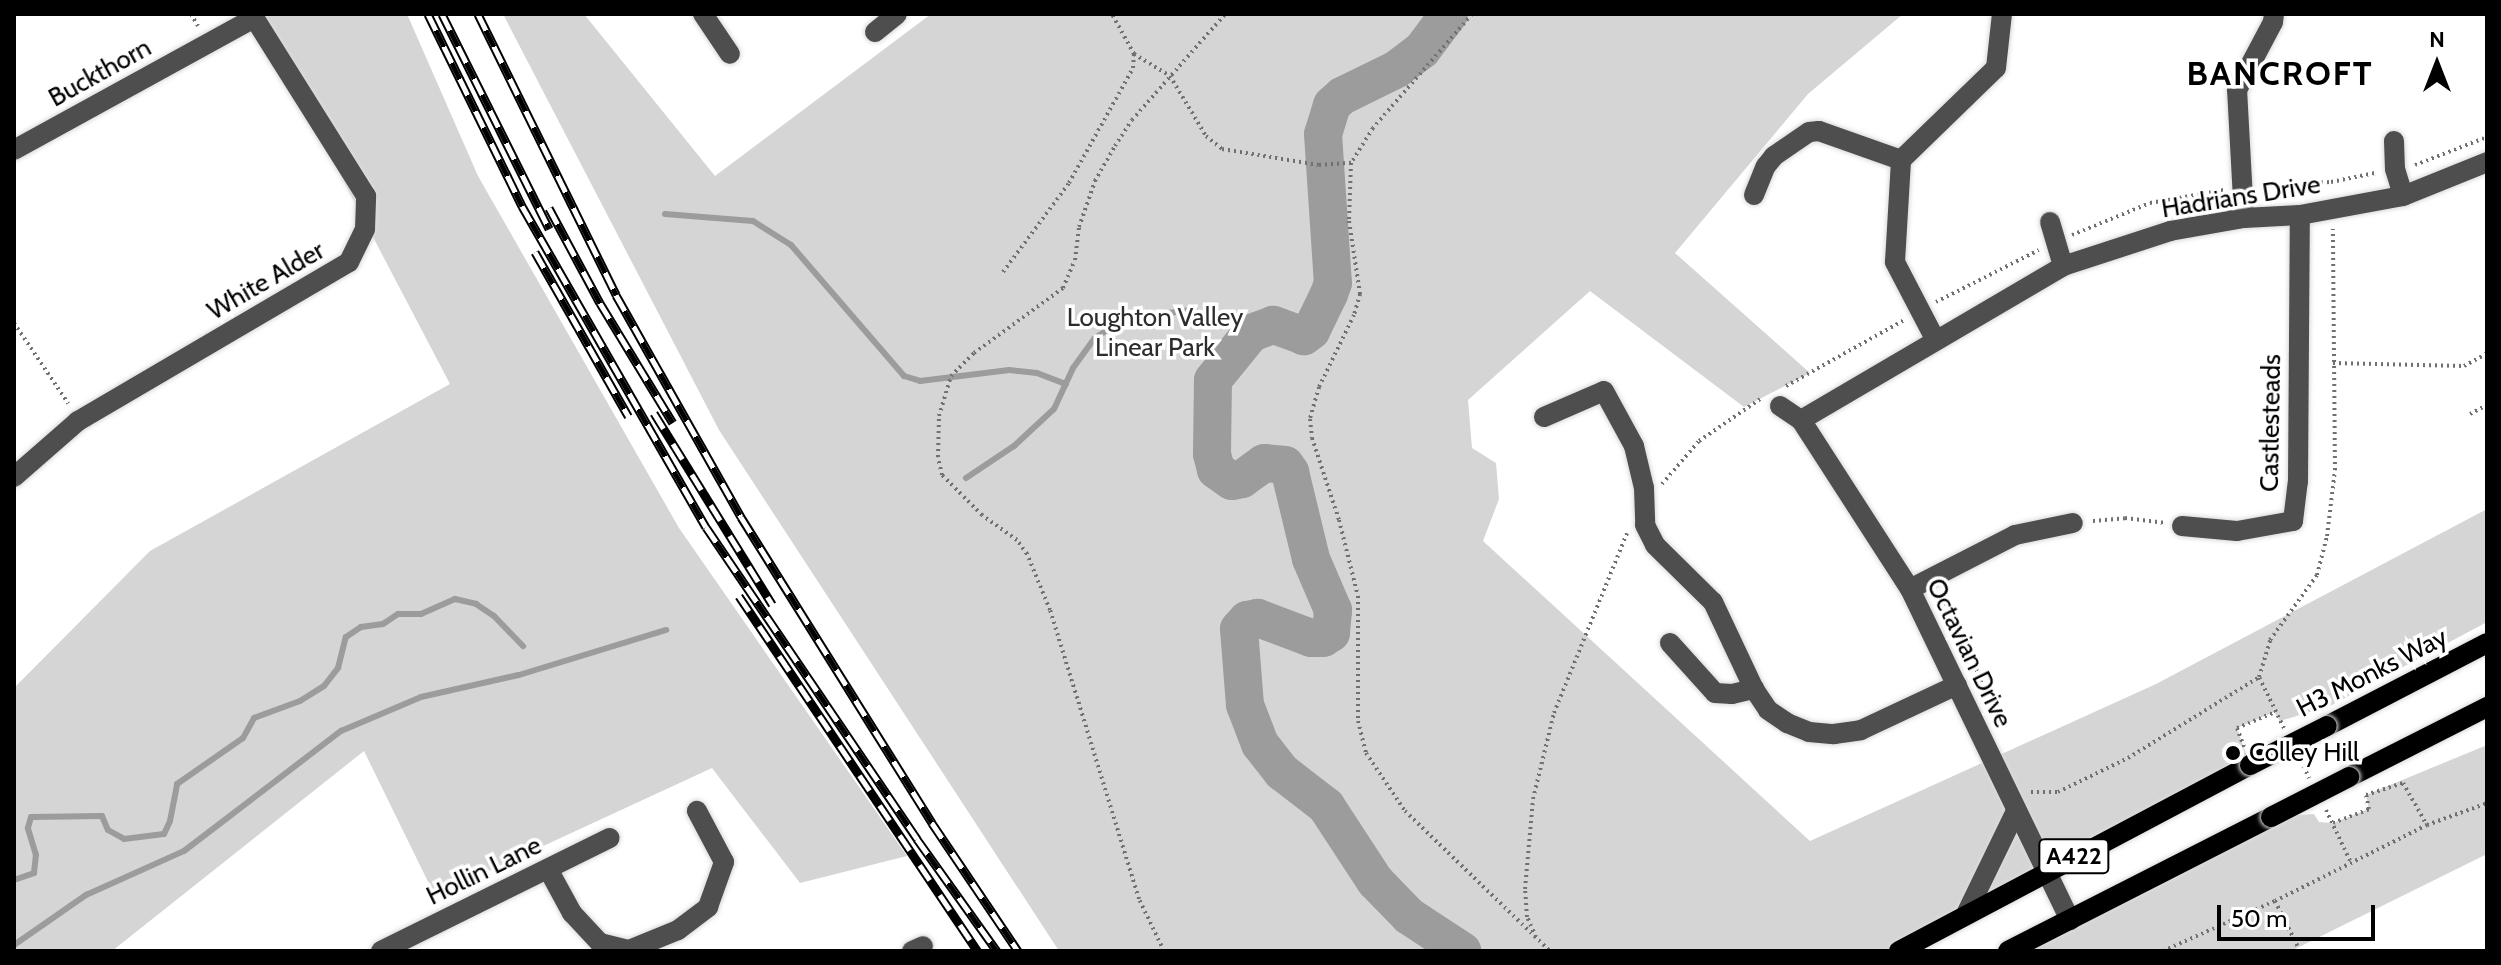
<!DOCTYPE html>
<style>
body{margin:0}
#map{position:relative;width:2501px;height:965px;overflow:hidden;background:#fff;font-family:Cabin,sans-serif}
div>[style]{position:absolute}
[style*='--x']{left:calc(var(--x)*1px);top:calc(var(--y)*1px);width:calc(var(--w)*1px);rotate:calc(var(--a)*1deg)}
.green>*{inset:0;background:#d5d5d5}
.stream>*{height:6px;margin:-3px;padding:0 3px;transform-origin:3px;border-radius:3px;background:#9c9c9c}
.river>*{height:38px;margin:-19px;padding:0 19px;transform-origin:19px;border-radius:19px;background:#9c9c9c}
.path>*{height:4px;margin-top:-2px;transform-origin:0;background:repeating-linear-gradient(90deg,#707070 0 2px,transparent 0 6px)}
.roads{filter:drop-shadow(0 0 2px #dbdbdb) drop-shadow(0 0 2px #dbdbdb)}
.minor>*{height:20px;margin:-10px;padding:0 10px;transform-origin:10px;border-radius:10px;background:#4e4e4e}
.major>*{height:20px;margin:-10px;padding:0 10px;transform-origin:10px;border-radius:10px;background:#000}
.rail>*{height:9px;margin-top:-4.5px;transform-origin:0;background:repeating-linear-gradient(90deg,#fff 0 18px,#000 0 36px);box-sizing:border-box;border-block:2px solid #000}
.bridges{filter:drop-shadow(0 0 2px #dbdbdb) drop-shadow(0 0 2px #dbdbdb)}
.major-bridge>*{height:20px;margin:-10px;padding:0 10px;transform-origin:10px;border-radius:10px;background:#000}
.dots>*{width:22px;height:22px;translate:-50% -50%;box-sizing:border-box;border:4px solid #fff;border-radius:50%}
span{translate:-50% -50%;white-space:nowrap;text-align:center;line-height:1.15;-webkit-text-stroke:7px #fff;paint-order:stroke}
.shield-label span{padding:2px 6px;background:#fff;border:2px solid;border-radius:6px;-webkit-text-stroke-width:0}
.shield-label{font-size:24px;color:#000;font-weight:700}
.street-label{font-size:26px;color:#000}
.park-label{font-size:26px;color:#2c2c2c}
.poi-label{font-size:26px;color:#000}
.left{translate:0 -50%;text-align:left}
.district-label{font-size:34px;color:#000;font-weight:700;letter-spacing:2px}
.frame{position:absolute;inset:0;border:16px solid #000;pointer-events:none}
.north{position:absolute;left:2397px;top:24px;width:80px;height:80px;-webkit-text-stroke:6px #fff;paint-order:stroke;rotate:0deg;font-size:22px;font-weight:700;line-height:32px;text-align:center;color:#000}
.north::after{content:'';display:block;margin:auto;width:28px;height:36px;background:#000;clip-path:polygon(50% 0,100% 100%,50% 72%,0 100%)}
.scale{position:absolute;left:2217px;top:905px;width:158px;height:36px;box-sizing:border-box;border:4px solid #000;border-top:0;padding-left:10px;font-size:24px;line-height:28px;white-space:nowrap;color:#000;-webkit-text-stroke:6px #fff;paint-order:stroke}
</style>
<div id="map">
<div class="green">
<div style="clip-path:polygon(256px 14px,407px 14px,478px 176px,679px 528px,907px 856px,800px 883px,712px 768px,435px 896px,364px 751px,112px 951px,14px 951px,14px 688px,150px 551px,450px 384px)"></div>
<div style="clip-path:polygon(503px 14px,584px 14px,715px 176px,931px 14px,1903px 14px,1808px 94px,1675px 253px,1810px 373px,1744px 407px,1590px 291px,1468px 400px,1472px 448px,1496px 463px,1499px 499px,1483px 541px,1810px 841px,2156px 684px,2487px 509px,2487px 622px,2330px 706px,2280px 721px,2274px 712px,2237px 728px,2250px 765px,1899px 951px,1059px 951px,719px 430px)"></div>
<div style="clip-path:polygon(2487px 745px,2487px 854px,2291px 951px,2008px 951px,2271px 817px,2314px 814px,2319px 822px,2333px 823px,2369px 809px,2366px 795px)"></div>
</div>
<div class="stream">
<div style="--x:665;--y:214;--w:88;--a:4.5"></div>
<div style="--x:753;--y:221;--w:45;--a:32.3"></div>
<div style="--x:791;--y:245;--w:173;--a:49.2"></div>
<div style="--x:904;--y:376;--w:17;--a:17"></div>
<div style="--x:920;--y:381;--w:90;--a:-7"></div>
<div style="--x:1009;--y:370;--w:28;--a:6"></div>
<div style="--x:1037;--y:373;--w:31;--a:21"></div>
<div style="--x:966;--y:478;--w:58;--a:-33.7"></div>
<div style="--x:1014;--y:446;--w:54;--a:-42.8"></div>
<div style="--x:1054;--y:409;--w:45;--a:-65.1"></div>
<div style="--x:1073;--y:368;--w:37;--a:-54"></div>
<div style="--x:1095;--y:338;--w:20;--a:-33"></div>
<div style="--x:1112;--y:327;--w:16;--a:-15"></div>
<div style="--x:1127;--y:323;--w:29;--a:2"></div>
<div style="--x:1156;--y:324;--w:17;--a:-40"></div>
<div style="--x:1169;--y:313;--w:22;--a:-8"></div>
<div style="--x:1191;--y:310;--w:64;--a:21"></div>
<div style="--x:14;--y:880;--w:21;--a:-19"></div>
<div style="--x:34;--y:873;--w:18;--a:-84"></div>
<div style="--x:36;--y:855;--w:28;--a:-107"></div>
<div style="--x:28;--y:828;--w:11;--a:-75"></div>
<div style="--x:31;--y:817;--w:71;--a:-0.8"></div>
<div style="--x:102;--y:816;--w:15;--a:67"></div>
<div style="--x:108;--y:830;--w:18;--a:29"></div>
<div style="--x:124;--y:839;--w:40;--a:-7.1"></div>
<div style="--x:164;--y:834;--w:14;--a:-65"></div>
<div style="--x:170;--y:821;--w:38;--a:-79"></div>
<div style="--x:177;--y:784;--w:80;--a:-34.9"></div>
<div style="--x:243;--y:738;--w:23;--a:-61"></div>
<div style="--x:254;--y:718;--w:49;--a:-20.3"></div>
<div style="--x:300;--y:701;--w:28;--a:-32"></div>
<div style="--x:324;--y:686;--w:23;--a:-52"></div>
<div style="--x:338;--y:668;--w:32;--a:-76"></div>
<div style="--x:346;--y:637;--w:18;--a:-34"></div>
<div style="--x:361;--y:627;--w:22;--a:-8"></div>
<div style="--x:383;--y:624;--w:18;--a:-34"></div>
<div style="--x:398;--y:614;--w:23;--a:0"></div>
<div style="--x:421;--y:614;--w:37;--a:-24"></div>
<div style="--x:455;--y:599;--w:22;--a:13"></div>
<div style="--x:476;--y:604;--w:22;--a:34"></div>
<div style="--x:494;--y:616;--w:42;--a:46"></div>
<div style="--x:14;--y:945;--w:88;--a:-34.8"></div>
<div style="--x:86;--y:895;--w:107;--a:-24.2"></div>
<div style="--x:184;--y:851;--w:198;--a:-37.4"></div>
<div style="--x:341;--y:731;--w:87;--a:-23"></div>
<div style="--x:421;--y:697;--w:100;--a:-12.7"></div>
<div style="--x:519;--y:675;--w:154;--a:-17"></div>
</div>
<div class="river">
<div style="--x:1449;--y:14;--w:45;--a:126.9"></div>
<div style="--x:1422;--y:50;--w:31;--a:143"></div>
<div style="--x:1397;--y:69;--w:61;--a:153.9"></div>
<div style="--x:1342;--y:96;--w:13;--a:138"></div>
<div style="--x:1332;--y:105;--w:30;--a:107"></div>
<div style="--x:1323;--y:134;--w:149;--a:86.2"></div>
<div style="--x:1333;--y:283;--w:12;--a:110"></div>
<div style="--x:1329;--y:294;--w:41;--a:115.9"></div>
<div style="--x:1311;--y:331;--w:9;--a:144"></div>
<div style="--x:1304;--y:336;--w:33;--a:-160"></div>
<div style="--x:1273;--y:325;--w:23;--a:160"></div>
<div style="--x:1251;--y:333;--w:60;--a:129"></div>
<div style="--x:1213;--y:380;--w:74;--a:90.8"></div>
<div style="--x:1212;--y:454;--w:16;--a:76"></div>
<div style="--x:1216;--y:470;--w:19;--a:35"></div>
<div style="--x:1232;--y:481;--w:10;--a:-11"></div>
<div style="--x:1242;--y:479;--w:27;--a:-36"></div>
<div style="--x:1264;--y:463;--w:21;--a:5"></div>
<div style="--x:1285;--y:465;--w:9;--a:54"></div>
<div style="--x:1290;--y:472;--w:89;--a:76.4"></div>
<div style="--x:1311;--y:559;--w:56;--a:66.7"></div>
<div style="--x:1333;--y:610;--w:23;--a:95"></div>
<div style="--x:1331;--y:633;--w:9;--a:148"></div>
<div style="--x:1323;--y:638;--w:12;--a:180"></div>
<div style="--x:1311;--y:638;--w:57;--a:-159.3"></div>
<div style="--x:1258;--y:618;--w:11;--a:170"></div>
<div style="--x:1247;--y:620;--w:12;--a:132"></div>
<div style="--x:1239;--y:629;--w:76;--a:85.5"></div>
<div style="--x:1245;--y:705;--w:42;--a:69"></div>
<div style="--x:1260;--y:744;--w:36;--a:52"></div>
<div style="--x:1282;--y:772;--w:56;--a:37.7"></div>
<div style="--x:1326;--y:806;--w:90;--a:56.8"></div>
<div style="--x:1375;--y:881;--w:49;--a:45.8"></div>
<div style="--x:1409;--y:916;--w:64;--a:33.4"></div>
</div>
<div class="path">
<div style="--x:191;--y:14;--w:14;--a:60"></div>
<div style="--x:1472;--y:14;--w:151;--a:131"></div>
<div style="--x:1373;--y:128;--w:41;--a:122.2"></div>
<div style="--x:1351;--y:163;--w:58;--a:92"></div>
<div style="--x:1349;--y:221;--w:74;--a:81.4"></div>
<div style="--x:1360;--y:294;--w:22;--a:106"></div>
<div style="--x:1354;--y:315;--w:80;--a:115.9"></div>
<div style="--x:1319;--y:387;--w:33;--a:106"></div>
<div style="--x:1310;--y:419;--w:19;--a:84"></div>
<div style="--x:1312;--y:438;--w:86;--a:71.8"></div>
<div style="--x:1339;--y:520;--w:78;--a:76"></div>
<div style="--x:1358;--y:596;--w:125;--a:90"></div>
<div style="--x:1358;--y:721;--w:33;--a:76"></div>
<div style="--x:1366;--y:753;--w:70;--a:56.1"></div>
<div style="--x:1405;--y:811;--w:202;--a:44"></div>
<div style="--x:1588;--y:14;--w:3;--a:0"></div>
<div style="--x:1134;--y:54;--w:42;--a:31.4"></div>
<div style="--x:1170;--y:76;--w:70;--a:59"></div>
<div style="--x:1206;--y:136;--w:21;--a:39"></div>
<div style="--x:1222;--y:149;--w:98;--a:9.4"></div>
<div style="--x:1319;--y:165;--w:32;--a:-4"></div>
<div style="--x:2415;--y:165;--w:77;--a:-21.3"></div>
<div style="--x:2261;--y:186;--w:70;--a:-3.3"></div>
<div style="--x:2331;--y:182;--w:45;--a:-11.6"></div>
<div style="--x:2072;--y:235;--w:84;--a:-22.3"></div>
<div style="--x:2150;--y:203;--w:75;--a:-10"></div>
<div style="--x:1003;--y:272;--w:111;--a:-53.4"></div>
<div style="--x:1069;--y:183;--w:132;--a:-60.9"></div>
<div style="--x:1133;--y:68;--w:14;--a:-86"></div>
<div style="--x:1134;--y:54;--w:46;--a:-118.8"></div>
<div style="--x:1936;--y:302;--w:115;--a:-26.8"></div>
<div style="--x:14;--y:323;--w:97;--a:56"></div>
<div style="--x:2333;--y:363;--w:131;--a:1.3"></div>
<div style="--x:2464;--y:366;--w:26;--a:-29"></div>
<div style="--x:1786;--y:386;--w:135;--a:-29.2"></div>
<div style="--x:2470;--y:414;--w:19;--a:-28"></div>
<div style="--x:1662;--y:484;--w:57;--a:-49.3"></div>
<div style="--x:1699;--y:441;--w:74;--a:-34.5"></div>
<div style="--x:2093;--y:521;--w:32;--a:-5"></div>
<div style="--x:2125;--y:518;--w:39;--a:7"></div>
<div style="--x:1940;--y:593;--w:55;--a:61.6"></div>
<div style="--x:1966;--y:641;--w:61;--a:69.8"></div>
<div style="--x:2284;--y:728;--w:57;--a:-116.1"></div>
<div style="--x:2259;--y:677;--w:39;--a:-73"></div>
<div style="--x:2270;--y:640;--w:80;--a:-54.1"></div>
<div style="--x:2317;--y:575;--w:40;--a:-75.6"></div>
<div style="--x:2327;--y:536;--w:66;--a:-83.1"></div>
<div style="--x:2335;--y:470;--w:241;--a:-90.5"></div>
<div style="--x:2244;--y:747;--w:20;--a:-110"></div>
<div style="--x:2237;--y:728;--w:41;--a:-22.8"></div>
<div style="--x:2301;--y:761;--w:19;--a:65"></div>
<div style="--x:2031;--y:792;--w:27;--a:0"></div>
<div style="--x:2058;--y:792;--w:78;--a:-25.9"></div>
<div style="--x:2128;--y:758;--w:154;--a:-31.7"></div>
<div style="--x:2366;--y:795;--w:39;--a:-18"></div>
<div style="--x:2403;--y:783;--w:48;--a:60.3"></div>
<div style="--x:2326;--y:810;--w:59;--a:64.7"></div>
<div style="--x:2333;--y:823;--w:39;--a:-21"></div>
<div style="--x:2369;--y:809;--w:14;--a:-102"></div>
<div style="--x:2275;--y:901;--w:56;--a:63.4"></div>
<div style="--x:1536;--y:937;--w:22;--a:-114"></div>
<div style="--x:1527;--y:917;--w:28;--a:-94"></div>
<div style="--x:1525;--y:889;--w:90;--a:-84.9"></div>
<div style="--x:1533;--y:799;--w:89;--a:-76.3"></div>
<div style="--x:1554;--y:713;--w:194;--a:-67.9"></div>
<div style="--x:1164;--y:951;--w:58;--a:-115.7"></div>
<div style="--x:1139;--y:899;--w:302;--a:-107.1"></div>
<div style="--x:1050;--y:610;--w:61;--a:-112.3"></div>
<div style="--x:1027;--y:554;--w:17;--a:-126"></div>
<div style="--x:1017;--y:540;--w:43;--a:-144.5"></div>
<div style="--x:982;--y:515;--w:57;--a:-135"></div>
<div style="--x:942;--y:475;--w:18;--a:-103"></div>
<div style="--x:938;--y:457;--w:41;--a:-88.6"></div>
<div style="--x:939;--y:416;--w:42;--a:-73.3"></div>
<div style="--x:951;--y:376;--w:33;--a:-45"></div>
<div style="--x:974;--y:353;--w:110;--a:-36.1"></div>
<div style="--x:1063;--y:288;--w:30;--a:-67"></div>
<div style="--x:1075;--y:260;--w:33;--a:-83"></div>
<div style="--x:1079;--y:227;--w:49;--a:-70.8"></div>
<div style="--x:1095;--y:181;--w:40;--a:-60.3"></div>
<div style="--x:1115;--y:146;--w:31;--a:-57"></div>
<div style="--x:1132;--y:120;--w:141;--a:-48.7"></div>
<div style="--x:2163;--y:951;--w:123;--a:-24.1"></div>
<div style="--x:2275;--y:901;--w:170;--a:-26.6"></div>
<div style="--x:2427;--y:825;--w:64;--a:-20.1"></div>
</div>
<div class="roads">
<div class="minor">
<div style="--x:703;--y:14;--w:48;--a:56"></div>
<div style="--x:875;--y:32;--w:28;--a:-39"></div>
<div style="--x:2394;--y:141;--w:28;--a:88"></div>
<div style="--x:2395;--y:169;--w:28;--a:73"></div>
<div style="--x:14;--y:150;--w:274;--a:-28.8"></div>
<div style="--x:1754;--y:195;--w:31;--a:-68"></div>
<div style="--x:1766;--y:166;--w:13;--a:-51"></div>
<div style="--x:1774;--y:156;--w:42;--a:-34.4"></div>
<div style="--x:1809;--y:132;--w:10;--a:-6"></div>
<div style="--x:1819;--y:131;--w:87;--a:19.5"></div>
<div style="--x:2244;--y:218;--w:128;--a:-93.1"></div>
<div style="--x:2237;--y:90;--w:77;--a:-62.1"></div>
<div style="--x:2273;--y:22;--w:8;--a:-83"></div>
<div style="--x:2050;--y:222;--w:46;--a:73.5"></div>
<div style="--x:1935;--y:339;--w:87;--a:-117.5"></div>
<div style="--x:1895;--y:262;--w:102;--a:-86.6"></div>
<div style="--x:1901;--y:160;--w:132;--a:-44.1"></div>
<div style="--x:1996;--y:68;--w:54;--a:-83.7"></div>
<div style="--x:1780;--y:406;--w:25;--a:34"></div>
<div style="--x:1801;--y:420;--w:201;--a:57.2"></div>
<div style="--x:1910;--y:589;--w:368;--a:64.2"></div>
<div style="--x:1544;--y:417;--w:65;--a:-23.4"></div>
<div style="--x:1604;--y:391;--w:63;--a:61.4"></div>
<div style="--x:1634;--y:446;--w:43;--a:76.6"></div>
<div style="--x:1644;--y:488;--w:37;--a:88"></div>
<div style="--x:1645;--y:525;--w:22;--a:63"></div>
<div style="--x:1655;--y:545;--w:81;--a:44.5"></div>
<div style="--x:1713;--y:602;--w:96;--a:64.8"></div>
<div style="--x:1754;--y:689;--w:25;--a:56"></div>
<div style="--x:1768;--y:710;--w:23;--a:34"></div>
<div style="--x:1787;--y:723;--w:24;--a:22"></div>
<div style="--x:1809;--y:732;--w:25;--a:5"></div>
<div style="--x:1834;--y:734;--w:27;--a:-8"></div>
<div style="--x:1861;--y:730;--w:106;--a:-25.1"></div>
<div style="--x:1801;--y:420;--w:304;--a:-30.4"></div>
<div style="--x:2063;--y:266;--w:113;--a:-18.1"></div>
<div style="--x:2170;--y:231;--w:75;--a:-10"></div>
<div style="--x:2244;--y:218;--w:56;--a:-3.1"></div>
<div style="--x:2300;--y:215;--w:105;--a:-10.5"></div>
<div style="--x:2403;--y:196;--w:91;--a:-22"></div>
<div style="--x:14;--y:477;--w:85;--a:-41.2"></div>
<div style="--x:78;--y:421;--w:314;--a:-30.4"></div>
<div style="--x:349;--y:262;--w:37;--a:-64"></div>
<div style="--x:365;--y:229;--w:33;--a:-88"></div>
<div style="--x:366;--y:196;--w:215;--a:-122.1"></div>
<div style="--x:2182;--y:526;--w:55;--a:5.2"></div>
<div style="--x:2237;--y:531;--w:57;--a:-10.1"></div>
<div style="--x:2293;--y:521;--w:39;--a:-83"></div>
<div style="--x:2298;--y:482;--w:267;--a:-89.6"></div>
<div style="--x:1910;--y:589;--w:118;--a:-27.2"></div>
<div style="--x:2015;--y:535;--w:59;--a:-11.7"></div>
<div style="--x:1670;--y:643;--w:67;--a:48"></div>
<div style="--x:1715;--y:693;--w:17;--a:3"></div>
<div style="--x:1732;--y:694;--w:23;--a:-13"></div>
<div style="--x:548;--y:869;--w:50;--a:61.4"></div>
<div style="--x:572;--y:913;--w:41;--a:47"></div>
<div style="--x:600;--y:943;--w:30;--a:14"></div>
<div style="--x:629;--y:950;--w:53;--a:-22.2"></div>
<div style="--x:678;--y:930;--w:38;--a:-37"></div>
<div style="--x:708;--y:907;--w:48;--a:-70.4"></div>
<div style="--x:724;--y:862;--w:58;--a:-117.9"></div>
<div style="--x:1966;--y:914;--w:114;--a:-64.1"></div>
<div style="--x:381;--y:951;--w:255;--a:-26.3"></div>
<div style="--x:912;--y:951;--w:12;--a:-24"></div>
</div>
<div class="major">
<div style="--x:2327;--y:726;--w:180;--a:-27.4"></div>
<div style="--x:2349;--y:777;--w:155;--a:-26.9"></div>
<div style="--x:1899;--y:951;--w:397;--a:-27.9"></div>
<div style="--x:2008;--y:951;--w:295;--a:-27"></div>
</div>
</div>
<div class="rail">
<div style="--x:428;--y:14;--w:214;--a:63.9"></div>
<div style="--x:522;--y:206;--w:370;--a:60.2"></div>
<div style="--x:706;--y:527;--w:377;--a:55.9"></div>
<div style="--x:917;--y:839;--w:138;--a:54.5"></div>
<div style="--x:442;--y:14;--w:240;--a:63.5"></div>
<div style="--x:478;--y:14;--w:313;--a:63.8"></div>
<div style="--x:616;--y:295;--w:255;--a:60.6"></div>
<div style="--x:741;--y:517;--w:361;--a:58"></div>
<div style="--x:932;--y:823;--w:154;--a:56.1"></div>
<div style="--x:549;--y:208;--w:108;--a:61.8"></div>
<div style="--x:600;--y:303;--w:140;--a:58.7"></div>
<div style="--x:535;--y:252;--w:189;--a:60.4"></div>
<div style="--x:654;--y:413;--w:225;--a:58.3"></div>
<div style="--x:739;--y:596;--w:428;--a:56.1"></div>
</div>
<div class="bridges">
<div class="major-bridge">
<div style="--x:2250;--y:765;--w:86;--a:-26.9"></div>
<div style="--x:2271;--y:817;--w:88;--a:-27.1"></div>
</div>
</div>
<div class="dots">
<div style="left:2233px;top:753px;background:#000"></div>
</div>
<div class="shield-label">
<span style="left:2074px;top:856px">A422</span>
</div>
<div class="street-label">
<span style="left:100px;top:73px;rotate:-29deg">Buckthorn</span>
<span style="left:2241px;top:197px;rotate:-9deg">Hadrians Drive</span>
<span style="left:266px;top:281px;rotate:-30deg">White Alder</span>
<span style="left:2271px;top:423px;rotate:-89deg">Castlesteads</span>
<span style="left:1969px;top:653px;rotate:64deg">Octavian Drive</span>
<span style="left:2372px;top:673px;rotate:-27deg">H3 Monks Way</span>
<span style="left:484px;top:871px;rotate:-26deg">Hollin Lane</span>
</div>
<div class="park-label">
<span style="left:1155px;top:333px">Loughton Valley<br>Linear Park</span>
</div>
<div class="poi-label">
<span class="left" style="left:2249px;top:753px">Colley Hill</span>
</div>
<div class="district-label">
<span style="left:2280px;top:74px">BANCROFT</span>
</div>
<div class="frame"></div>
<div class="north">N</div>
<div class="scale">50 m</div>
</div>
